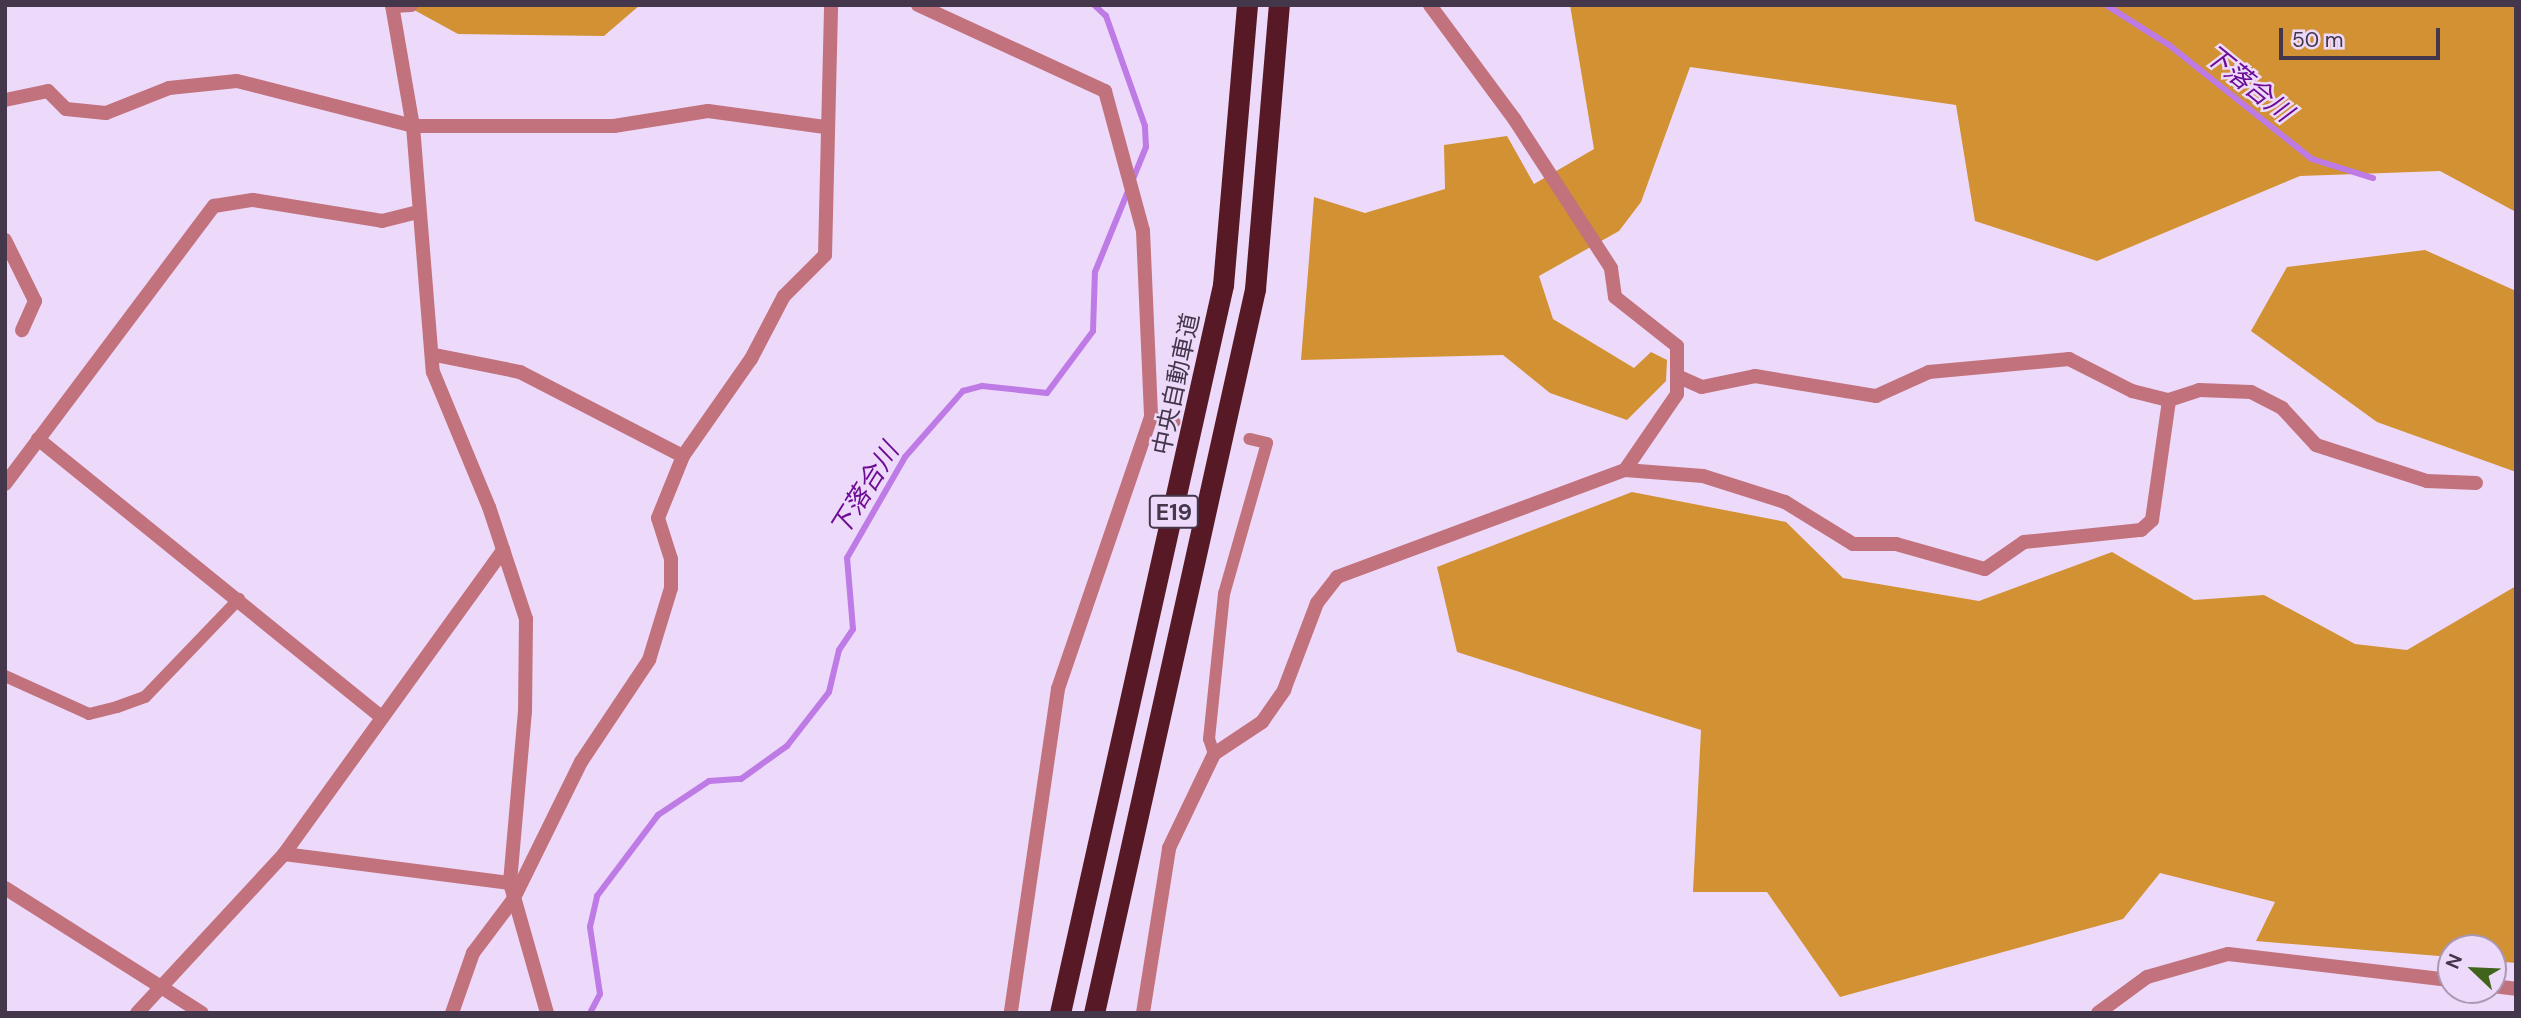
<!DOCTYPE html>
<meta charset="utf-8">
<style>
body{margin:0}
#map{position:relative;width:2521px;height:1018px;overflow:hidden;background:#edd9fa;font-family:"DM Sans","Noto Sans JP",sans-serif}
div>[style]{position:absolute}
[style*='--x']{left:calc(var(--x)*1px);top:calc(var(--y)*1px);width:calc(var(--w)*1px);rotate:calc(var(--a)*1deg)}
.forest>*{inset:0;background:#d29132}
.stream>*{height:6px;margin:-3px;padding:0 3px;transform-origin:3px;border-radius:3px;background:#be7ae5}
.lane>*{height:12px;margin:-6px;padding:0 6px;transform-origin:6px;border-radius:6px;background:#c2727c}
.street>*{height:14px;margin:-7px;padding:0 7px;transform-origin:7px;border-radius:7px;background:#c2727c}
.highway>*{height:21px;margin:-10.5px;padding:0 10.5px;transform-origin:10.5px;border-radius:10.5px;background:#561925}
span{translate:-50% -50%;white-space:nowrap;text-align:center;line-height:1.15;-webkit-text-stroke:5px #edd9fa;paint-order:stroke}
.shield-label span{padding:2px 5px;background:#edd9fa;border:2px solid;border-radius:5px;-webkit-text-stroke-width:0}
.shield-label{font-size:23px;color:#44374c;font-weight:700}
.street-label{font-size:24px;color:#44374c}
.water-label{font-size:26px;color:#6c0d93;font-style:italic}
.frame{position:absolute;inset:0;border:7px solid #44374c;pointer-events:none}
.north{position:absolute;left:2437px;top:934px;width:70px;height:70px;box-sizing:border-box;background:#edd9fa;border:2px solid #a998b4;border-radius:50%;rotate:293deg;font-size:19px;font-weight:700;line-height:28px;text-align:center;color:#44374c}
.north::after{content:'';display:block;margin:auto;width:24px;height:32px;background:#40641c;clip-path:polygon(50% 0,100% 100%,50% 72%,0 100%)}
.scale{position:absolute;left:2279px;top:28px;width:161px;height:32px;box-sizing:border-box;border:4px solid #44374c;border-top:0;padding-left:9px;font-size:21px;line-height:24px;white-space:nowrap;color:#44374c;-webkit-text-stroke:5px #edd9fa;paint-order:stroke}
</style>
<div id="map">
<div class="forest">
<div style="clip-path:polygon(405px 5px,640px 5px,604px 36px,458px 34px)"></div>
<div style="clip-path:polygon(1570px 5px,2516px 5px,2516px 212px,2440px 171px,2300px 176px,2097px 261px,1975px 221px,1956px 105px,1690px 67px,1641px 202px,1619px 231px,1539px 276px,1553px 319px,1634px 368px,1651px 352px,1667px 360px,1666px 381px,1627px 420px,1550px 393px,1503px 355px,1301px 360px,1314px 197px,1365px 213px,1445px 189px,1444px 145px,1507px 136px,1534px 184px,1594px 149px)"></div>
<div style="clip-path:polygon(2425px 250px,2516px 291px,2516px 472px,2377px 422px,2251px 331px,2287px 267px)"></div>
<div style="clip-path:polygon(1632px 492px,1786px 522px,1843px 578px,1979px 601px,2112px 552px,2194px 600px,2264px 595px,2355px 644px,2407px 650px,2516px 586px,2516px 963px,2493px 961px,2493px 948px,2451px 948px,2451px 957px,2256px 941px,2275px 902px,2160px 873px,2123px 919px,1840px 997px,1767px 892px,1693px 892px,1701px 730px,1457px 652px,1437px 567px)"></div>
</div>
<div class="stream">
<div style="--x:2106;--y:5;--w:75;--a:32.4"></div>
<div style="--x:2169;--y:45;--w:183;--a:38.6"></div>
<div style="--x:2312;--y:159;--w:64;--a:17.3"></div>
<div style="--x:590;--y:1013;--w:21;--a:-62"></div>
<div style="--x:600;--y:994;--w:68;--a:-98.5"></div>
<div style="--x:590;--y:927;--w:32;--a:-77"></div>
<div style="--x:597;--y:896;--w:101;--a:-53"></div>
<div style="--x:658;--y:815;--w:61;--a:-33.7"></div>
<div style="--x:709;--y:781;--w:32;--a:-4"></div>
<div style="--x:741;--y:779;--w:57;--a:-35.7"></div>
<div style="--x:787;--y:746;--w:68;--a:-52.1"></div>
<div style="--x:829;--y:692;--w:43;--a:-76.6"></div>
<div style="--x:839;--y:650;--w:25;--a:-56"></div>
<div style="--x:853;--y:629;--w:71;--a:-94.8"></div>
<div style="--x:847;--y:558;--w:116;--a:-60.1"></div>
<div style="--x:905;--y:457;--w:88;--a:-48.7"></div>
<div style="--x:963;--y:391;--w:20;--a:-15"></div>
<div style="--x:982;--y:386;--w:65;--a:6.1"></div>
<div style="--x:1047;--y:393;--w:77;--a:-53.4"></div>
<div style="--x:1093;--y:331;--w:59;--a:-88.1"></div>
<div style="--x:1095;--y:272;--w:135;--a:-67.8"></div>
<div style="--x:1146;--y:147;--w:21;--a:-93"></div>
<div style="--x:1145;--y:126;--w:117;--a:-109.5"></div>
<div style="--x:1106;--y:16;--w:16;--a:-137"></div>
</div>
<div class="lane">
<div style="--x:1151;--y:417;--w:24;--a:12"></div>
<div style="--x:5;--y:676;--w:92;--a:24.3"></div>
<div style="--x:89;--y:714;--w:29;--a:-14"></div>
<div style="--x:117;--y:707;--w:30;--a:-20"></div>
<div style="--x:145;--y:697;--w:136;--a:-46.2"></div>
<div style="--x:1214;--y:754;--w:16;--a:-108"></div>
<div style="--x:1209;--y:739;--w:146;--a:-84.1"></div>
<div style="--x:1224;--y:594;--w:157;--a:-74.1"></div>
<div style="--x:1267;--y:443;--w:18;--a:-167"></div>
</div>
<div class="street">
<div style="--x:392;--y:5;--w:123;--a:80.2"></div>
<div style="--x:413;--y:126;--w:247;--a:85.4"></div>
<div style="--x:433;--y:372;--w:146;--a:67.5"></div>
<div style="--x:489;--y:507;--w:118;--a:71.7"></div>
<div style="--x:526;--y:619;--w:92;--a:90.6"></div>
<div style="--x:525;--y:711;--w:173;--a:95"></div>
<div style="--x:510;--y:883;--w:135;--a:74.1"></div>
<div style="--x:918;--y:5;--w:206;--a:24.7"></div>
<div style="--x:1105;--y:91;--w:145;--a:74.8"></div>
<div style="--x:1143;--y:231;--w:186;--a:87.5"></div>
<div style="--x:1151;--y:417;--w:287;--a:108.9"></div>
<div style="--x:1058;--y:689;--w:327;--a:98.3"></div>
<div style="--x:392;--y:6;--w:19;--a:-3"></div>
<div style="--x:5;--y:100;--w:44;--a:-11.8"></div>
<div style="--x:48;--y:91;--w:25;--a:45"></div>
<div style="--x:66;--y:109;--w:40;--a:5.7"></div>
<div style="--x:106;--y:113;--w:68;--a:-21.6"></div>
<div style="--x:169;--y:88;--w:68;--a:-5.9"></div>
<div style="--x:237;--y:81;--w:182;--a:14.3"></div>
<div style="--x:413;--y:126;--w:201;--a:0"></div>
<div style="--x:614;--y:126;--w:95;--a:-9.1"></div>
<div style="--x:708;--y:111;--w:118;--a:7.8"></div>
<div style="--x:5;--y:240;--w:68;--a:63.8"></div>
<div style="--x:35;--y:301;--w:32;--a:114"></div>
<div style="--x:435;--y:355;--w:87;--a:11.3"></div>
<div style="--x:520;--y:372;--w:183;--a:27.3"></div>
<div style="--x:1677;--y:376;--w:27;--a:24"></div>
<div style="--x:1702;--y:387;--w:54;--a:-11.7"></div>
<div style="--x:1755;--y:376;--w:123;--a:9.4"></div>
<div style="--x:1876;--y:396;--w:58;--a:-24.4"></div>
<div style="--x:1929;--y:372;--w:141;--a:-5.3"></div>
<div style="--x:2069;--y:359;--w:71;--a:26.9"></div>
<div style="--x:2132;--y:391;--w:38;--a:14"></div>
<div style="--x:2169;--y:400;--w:32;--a:-18"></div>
<div style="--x:2199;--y:390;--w:52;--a:2.2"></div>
<div style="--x:2251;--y:392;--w:35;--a:27"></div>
<div style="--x:2282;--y:408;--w:50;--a:47.4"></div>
<div style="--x:2316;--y:445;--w:117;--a:18"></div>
<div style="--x:2427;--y:481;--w:49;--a:2.3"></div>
<div style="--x:38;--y:439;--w:442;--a:39"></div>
<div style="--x:1625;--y:470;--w:78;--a:4.4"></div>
<div style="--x:1703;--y:476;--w:86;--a:17.6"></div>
<div style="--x:1785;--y:502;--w:80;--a:31.7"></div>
<div style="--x:1853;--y:544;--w:43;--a:0"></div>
<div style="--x:1896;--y:544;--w:92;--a:15.7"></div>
<div style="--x:1985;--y:569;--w:47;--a:-34.7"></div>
<div style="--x:2024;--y:542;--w:118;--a:-5.9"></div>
<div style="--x:2141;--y:530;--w:15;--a:-42"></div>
<div style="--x:2152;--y:520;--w:121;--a:-81.9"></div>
<div style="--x:5;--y:484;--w:348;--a:-53.1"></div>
<div style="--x:214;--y:206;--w:39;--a:-9"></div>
<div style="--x:253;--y:200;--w:131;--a:9.2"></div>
<div style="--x:382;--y:221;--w:38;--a:-14"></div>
<div style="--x:284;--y:854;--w:228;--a:7.3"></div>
<div style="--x:5;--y:888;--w:233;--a:32.4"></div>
<div style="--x:2493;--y:986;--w:23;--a:7"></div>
<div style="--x:137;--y:1013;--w:217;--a:-47.2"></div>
<div style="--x:284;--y:854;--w:375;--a:-54.2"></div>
<div style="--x:452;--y:1013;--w:64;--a:-70.7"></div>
<div style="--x:473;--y:953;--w:66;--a:-53"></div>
<div style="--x:513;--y:900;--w:154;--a:-63.8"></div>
<div style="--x:581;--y:762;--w:123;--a:-56.3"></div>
<div style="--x:649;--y:660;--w:75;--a:-73"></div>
<div style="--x:671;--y:588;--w:29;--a:-90"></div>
<div style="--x:671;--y:559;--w:43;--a:-107.6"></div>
<div style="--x:658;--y:518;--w:67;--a:-68"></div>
<div style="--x:683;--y:456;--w:118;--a:-55"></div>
<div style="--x:751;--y:359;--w:71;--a:-62.4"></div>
<div style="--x:784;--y:296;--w:58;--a:-45"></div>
<div style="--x:825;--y:255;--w:250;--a:-88.6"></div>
<div style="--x:1143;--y:1013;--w:167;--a:-81"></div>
<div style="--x:1169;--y:848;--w:104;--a:-64.4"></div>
<div style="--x:1214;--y:754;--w:58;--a:-33.7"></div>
<div style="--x:1262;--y:722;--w:39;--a:-55"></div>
<div style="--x:1284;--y:690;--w:93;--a:-69.2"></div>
<div style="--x:1317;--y:603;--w:33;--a:-52"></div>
<div style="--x:1337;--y:577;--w:307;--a:-20.4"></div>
<div style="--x:1625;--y:470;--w:92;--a:-55.6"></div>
<div style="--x:1677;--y:394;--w:48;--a:-90"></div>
<div style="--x:1677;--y:346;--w:79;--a:-141.7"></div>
<div style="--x:1615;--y:297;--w:29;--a:-98"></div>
<div style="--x:1611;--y:268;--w:176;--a:-123"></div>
<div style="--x:1515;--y:120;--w:143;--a:-126.5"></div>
<div style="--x:2098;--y:1013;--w:61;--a:-36.3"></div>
<div style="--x:2147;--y:977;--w:84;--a:-15.9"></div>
<div style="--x:2228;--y:954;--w:225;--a:6.7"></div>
</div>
<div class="highway">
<div style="--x:1060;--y:1013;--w:746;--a:-77.38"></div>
<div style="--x:1223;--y:285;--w:281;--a:-85.1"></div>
<div style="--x:1094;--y:1013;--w:742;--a:-77.46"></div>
<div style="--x:1255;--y:289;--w:285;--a:-85.2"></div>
</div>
<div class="shield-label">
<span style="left:1174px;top:512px">E19</span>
</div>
<div class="street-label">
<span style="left:1176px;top:384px;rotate:-78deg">中央自動車道</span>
</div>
<div class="water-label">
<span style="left:2248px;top:84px;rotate:39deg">下落合川</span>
<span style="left:865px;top:490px;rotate:-58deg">下落合川</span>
</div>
<div class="frame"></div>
<div class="north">N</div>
<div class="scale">50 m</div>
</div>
